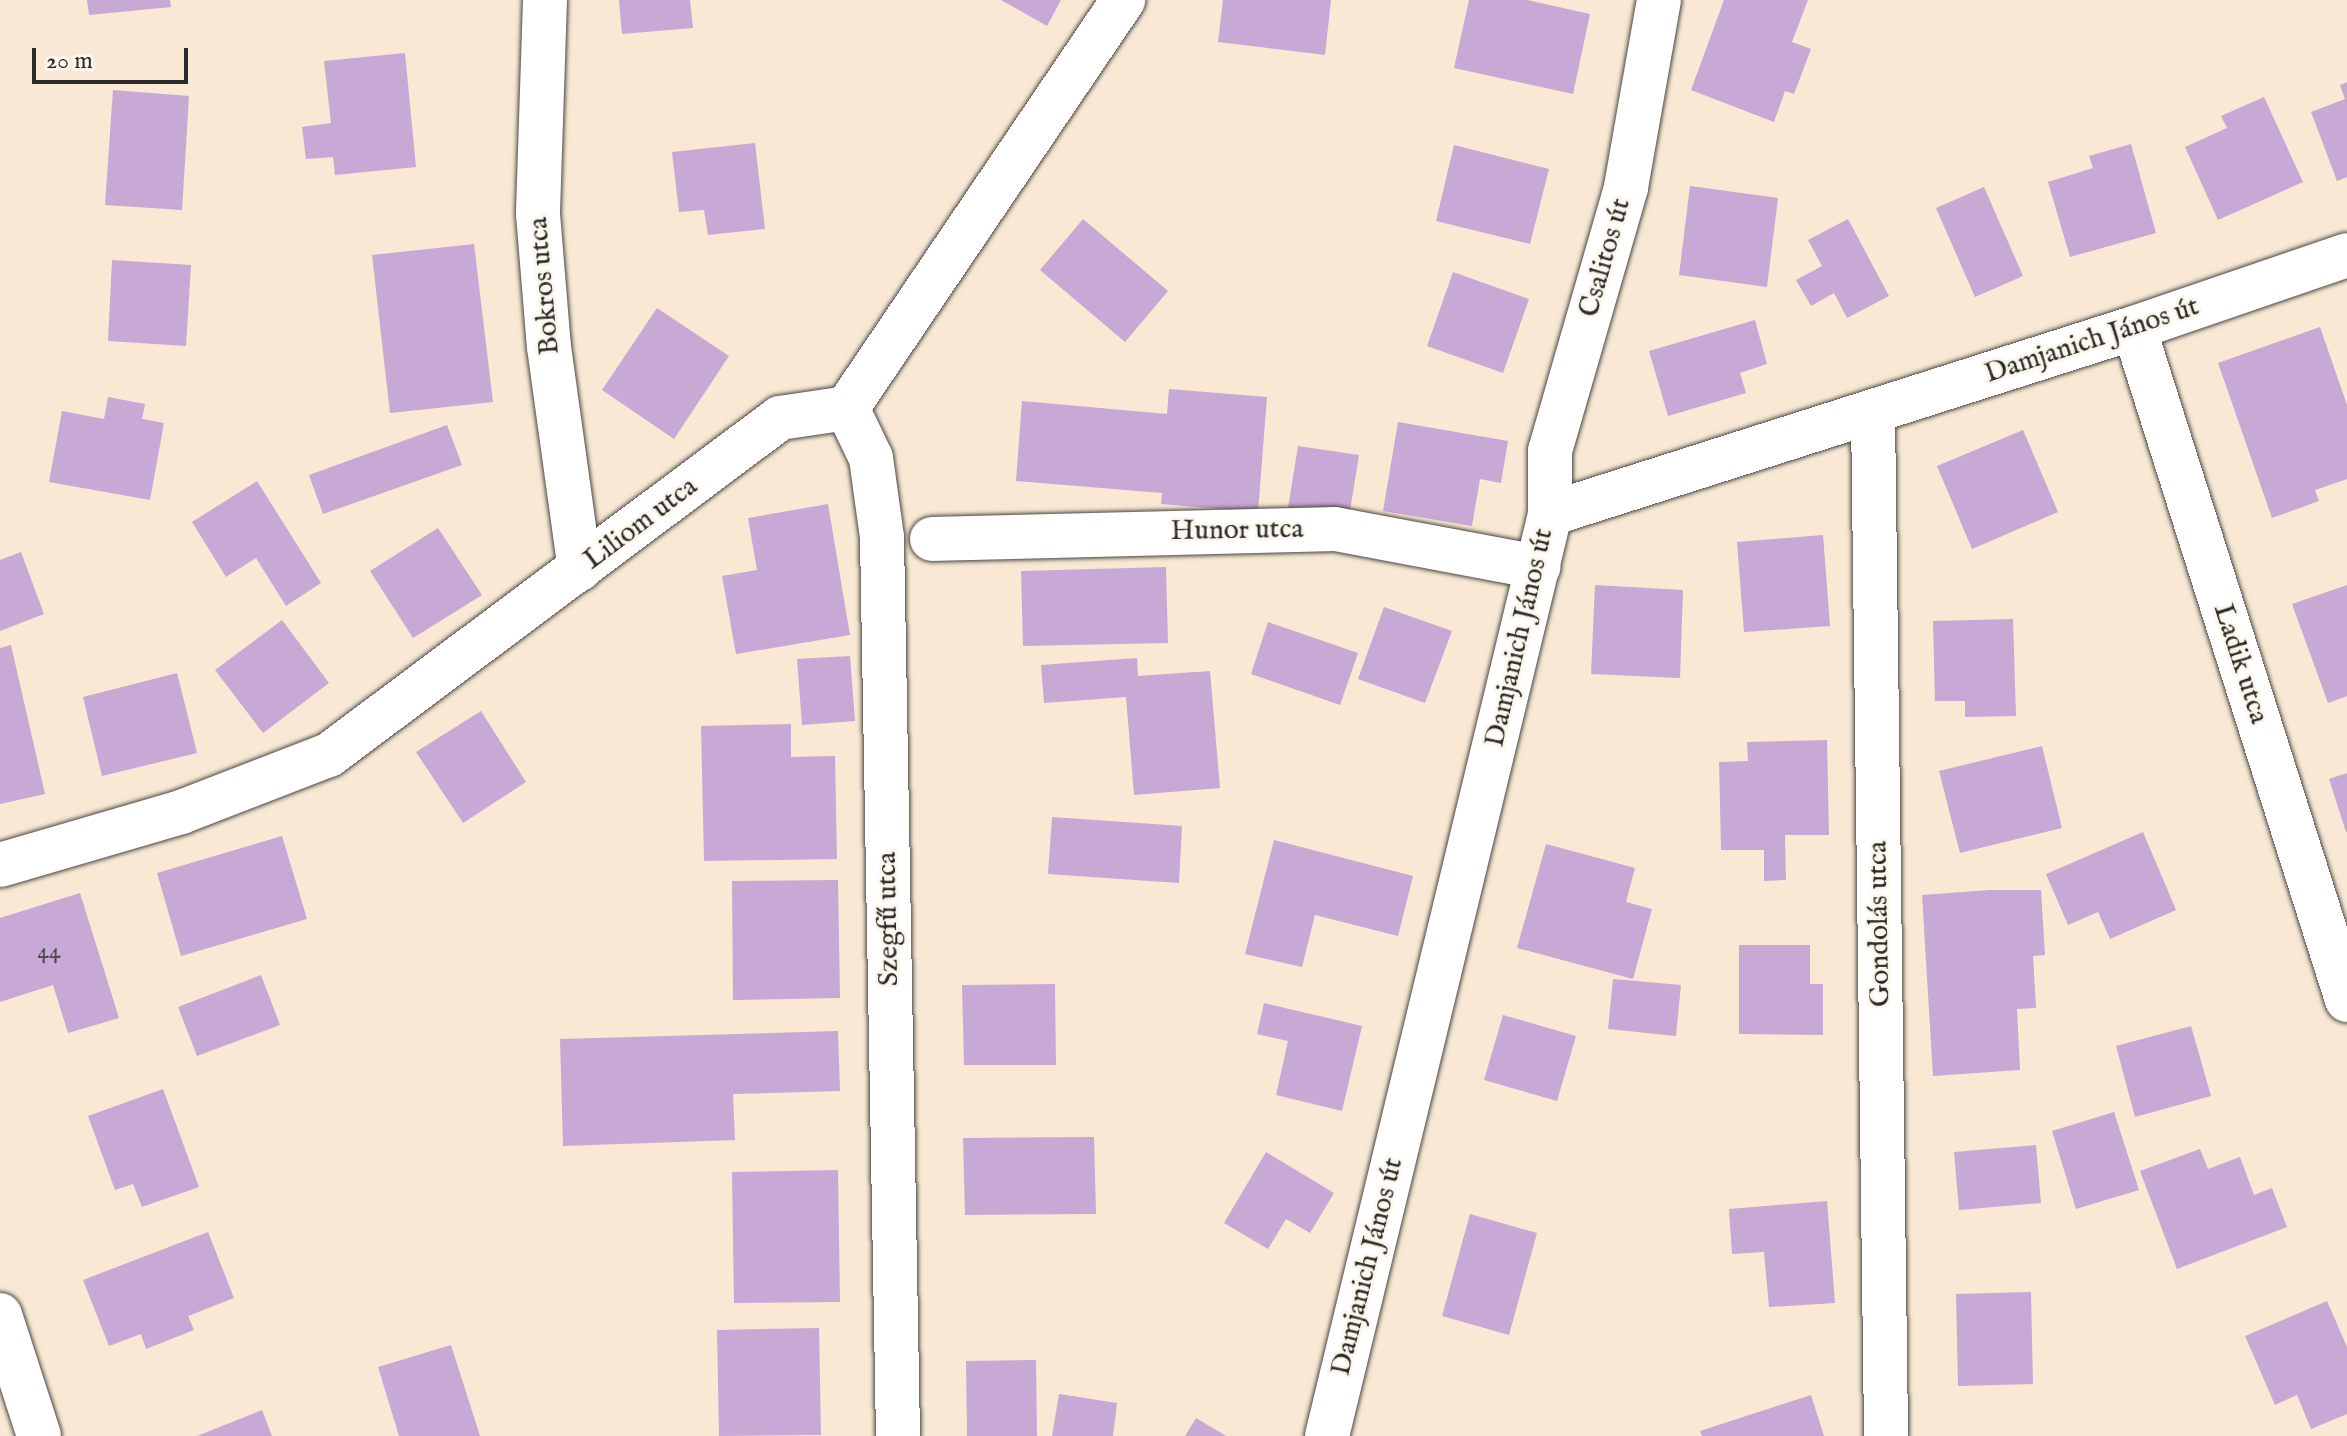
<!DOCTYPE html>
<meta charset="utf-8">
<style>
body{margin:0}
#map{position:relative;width:2347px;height:1436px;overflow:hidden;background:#f8e8d4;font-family:"IM FELL English",serif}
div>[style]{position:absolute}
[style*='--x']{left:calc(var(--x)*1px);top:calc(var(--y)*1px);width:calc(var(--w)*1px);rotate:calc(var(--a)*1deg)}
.building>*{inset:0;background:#c8a8d4}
.roads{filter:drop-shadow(0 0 2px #4a4744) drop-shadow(0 0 2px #4a4744)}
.street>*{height:44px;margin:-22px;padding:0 22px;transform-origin:22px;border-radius:22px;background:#fff}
span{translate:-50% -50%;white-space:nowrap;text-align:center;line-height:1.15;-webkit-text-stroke:6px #fbf7ec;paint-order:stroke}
.number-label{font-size:24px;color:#524a55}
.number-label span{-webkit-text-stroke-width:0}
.street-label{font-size:28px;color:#2b2b2b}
.scale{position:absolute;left:32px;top:48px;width:156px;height:36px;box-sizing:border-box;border:4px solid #2b2b2b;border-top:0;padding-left:10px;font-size:24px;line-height:28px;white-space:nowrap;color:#2b2b2b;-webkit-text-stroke:6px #fbf7ec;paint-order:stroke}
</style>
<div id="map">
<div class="building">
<div style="clip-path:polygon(87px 0,170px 0,171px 7px,89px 15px)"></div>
<div style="clip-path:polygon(619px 0,690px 0,693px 28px,622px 34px)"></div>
<div style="clip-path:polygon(1001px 0,1061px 0,1047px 26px)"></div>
<div style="clip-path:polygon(1223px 0,1331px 0,1325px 55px,1218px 42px)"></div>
<div style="clip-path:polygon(1469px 0,1527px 0,1590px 14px,1573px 94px,1454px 68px)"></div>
<div style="clip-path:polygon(1724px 0,1808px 0,1792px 42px,1811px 49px,1794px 94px,1785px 91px,1774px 122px,1691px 90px)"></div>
<div style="clip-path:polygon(405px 53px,416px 167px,335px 175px,333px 157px,306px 159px,302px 127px,331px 123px,324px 61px)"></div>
<div style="clip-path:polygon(2347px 82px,2347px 177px,2337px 181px,2311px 112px,2345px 99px,2340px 85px)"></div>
<div style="clip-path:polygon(113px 90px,189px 96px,182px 210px,105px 205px)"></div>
<div style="clip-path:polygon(2264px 97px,2303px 182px,2218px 220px,2185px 147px,2227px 128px,2221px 116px)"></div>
<div style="clip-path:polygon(755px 143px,765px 229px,708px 235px,704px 210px,679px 212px,672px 152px)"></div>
<div style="clip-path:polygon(2131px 144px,2156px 233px,2070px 257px,2048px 182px,2093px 168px,2089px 156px)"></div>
<div style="clip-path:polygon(1454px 145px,1549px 169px,1530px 244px,1436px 221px)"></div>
<div style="clip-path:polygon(1690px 186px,1778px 198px,1767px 287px,1679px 275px)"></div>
<div style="clip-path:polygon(1984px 187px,2023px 276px,1975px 297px,1936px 208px)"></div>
<div style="clip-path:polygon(1083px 219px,1168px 291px,1125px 342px,1040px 270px)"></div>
<div style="clip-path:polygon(1848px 219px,1889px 296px,1847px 318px,1834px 293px,1811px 306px,1796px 280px,1822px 266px,1808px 240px)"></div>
<div style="clip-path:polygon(474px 244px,493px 402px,390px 413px,372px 255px)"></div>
<div style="clip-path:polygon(112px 260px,191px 265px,186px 346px,108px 341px)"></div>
<div style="clip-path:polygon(1453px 272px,1529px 299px,1503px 373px,1427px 346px)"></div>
<div style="clip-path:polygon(657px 308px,729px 356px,674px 439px,602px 390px)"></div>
<div style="clip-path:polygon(1755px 320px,1767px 364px,1740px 373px,1746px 393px,1668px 416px,1649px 351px)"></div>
<div style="clip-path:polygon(2320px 327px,2347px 405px,2347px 479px,2315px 490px,2319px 501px,2272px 518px,2218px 363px)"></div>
<div style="clip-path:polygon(1169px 389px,1267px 397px,1258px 512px,1161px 504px,1162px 493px,1016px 481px,1022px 401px,1167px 414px)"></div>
<div style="clip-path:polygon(108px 397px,145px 404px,142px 419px,164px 423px,150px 500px,49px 482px,62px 411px,104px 419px)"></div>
<div style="clip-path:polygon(1398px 422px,1508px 441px,1501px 483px,1480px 479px,1472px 526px,1383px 511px)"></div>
<div style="clip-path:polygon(447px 425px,462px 465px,323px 514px,309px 475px)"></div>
<div style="clip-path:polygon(2023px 430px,2058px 512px,1972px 549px,1937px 466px)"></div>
<div style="clip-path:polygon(1298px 446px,1359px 455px,1349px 517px,1288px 508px)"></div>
<div style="clip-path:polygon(257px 481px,321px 583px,286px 606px,256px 558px,226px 577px,192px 522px)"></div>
<div style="clip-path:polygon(828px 504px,850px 635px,736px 654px,722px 576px,757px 570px,748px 518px)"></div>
<div style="clip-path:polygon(438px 528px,482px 595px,413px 638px,370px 571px)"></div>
<div style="clip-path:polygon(1823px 535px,1830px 626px,1744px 632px,1737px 542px)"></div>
<div style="clip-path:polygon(21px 552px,44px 614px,0 631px,0 560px)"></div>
<div style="clip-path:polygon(1166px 567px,1168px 643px,1023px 646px,1021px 571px)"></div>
<div style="clip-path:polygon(1595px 585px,1683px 590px,1680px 678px,1591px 674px)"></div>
<div style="clip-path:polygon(2347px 585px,2347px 696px,2328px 703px,2292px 604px)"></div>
<div style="clip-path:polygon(1384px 607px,1452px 631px,1425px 703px,1358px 679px)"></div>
<div style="clip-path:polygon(2013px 619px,2016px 716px,1965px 717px,1965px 701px,1935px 701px,1933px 621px)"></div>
<div style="clip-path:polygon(282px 620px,329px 683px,263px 733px,215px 670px)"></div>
<div style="clip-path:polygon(1268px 622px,1358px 653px,1340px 705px,1251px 674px)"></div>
<div style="clip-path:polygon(11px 645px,45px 794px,0 804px,0 648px)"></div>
<div style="clip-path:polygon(850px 656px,855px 721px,802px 725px,797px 659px)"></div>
<div style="clip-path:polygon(1137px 658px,1138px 676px,1210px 671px,1220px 788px,1134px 795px,1126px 697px,1044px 703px,1041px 665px)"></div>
<div style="clip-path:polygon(177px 673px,197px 753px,102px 776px,83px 697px)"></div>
<div style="clip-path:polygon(481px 711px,526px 782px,463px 823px,416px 752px)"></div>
<div style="clip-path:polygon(791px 724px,791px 757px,835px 756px,837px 859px,704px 861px,701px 726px)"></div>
<div style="clip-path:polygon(1827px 740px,1829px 835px,1785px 835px,1786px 880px,1764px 881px,1764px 850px,1721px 850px,1719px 762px,1748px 761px,1747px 742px)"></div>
<div style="clip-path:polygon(2042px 746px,2062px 828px,1960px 853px,1939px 771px)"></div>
<div style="clip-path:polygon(2347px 773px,2347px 832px,2346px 832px,2329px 779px)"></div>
<div style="clip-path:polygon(1052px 817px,1182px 826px,1179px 883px,1048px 874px)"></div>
<div style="clip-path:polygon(2143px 832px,2176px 910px,2110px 939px,2098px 912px,2068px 925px,2046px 874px)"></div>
<div style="clip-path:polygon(282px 836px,307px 919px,181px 956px,157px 873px)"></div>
<div style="clip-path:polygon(1274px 840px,1413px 876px,1398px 936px,1315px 915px,1302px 967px,1245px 954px)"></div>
<div style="clip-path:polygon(1546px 844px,1635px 868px,1626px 902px,1652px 909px,1633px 979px,1517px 948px)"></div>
<div style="clip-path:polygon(838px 880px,840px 998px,733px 1000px,732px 881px)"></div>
<div style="clip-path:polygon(1990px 890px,2041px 890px,2045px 955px,2033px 956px,2036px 1008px,2017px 1009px,2020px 1070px,1933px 1076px,1922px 895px)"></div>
<div style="clip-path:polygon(80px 893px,119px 1018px,68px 1033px,53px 985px,0 1002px,0 918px)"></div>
<div style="clip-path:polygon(1739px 945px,1810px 945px,1810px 984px,1823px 984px,1823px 1035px,1739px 1034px)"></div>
<div style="clip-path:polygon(261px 975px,280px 1025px,197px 1056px,178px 1007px)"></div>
<div style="clip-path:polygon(1613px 979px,1681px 985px,1676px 1036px,1608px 1029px)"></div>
<div style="clip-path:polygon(1055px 984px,1056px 1065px,964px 1065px,962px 985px)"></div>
<div style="clip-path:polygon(1264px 1003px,1362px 1026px,1342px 1111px,1276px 1095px,1288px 1041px,1257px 1034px)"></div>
<div style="clip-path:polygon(1503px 1015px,1576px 1036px,1557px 1101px,1484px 1080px)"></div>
<div style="clip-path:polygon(2191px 1026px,2211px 1096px,2135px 1117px,2116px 1046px)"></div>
<div style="clip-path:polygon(838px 1031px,840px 1091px,733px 1094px,735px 1140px,563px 1146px,560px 1039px)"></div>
<div style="clip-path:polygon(163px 1089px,199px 1187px,142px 1207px,133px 1184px,115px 1190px,88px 1116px)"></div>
<div style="clip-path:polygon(2114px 1112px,2139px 1190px,2076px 1209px,2052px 1131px)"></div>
<div style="clip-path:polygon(1094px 1137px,1096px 1214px,965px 1215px,963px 1138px)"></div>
<div style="clip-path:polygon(2036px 1145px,2041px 1203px,1959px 1210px,1954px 1152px)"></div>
<div style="clip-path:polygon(2200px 1149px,2208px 1169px,2240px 1157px,2254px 1195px,2272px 1188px,2287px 1227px,2177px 1269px,2140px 1171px)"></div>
<div style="clip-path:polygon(1266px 1152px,1334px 1193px,1310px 1233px,1286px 1219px,1268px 1249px,1224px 1223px)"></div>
<div style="clip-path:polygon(838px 1170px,840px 1302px,734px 1303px,732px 1172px)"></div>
<div style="clip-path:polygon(1827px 1201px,1835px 1303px,1769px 1307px,1764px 1252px,1732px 1254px,1729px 1209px)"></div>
<div style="clip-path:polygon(1470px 1214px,1537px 1233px,1509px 1335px,1442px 1316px)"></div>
<div style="clip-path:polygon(208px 1232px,234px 1298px,188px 1316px,194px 1330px,146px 1349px,141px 1334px,109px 1346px,83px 1280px)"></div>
<div style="clip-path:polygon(2031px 1292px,2033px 1384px,1958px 1386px,1956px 1294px)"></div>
<div style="clip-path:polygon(2327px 1301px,2347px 1347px,2347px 1414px,2311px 1429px,2297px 1395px,2275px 1405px,2245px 1336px)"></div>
<div style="clip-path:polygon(819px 1328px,821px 1435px,719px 1436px,717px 1330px)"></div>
<div style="clip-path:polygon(451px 1345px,480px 1436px,399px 1436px,378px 1367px)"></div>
<div style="clip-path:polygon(1036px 1360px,1037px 1436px,967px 1436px,966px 1361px)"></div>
<div style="clip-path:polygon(1059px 1394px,1117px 1403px,1113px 1436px,1052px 1436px)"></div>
<div style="clip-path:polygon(1811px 1395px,1824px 1436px,1702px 1436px,1700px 1431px)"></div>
<div style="clip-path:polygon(262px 1410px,272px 1436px,197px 1436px)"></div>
<div style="clip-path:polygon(1196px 1418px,1226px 1436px,1185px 1436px)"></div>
</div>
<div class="roads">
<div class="street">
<div style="--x:545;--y:0;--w:214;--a:91.9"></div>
<div style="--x:538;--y:214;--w:133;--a:85.3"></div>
<div style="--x:549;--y:347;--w:224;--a:82.1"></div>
<div style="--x:2134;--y:328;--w:705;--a:72.41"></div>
<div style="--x:847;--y:408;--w:55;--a:64.4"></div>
<div style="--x:871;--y:458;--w:80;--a:82.1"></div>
<div style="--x:882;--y:537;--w:899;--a:88.98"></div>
<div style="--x:1873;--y:412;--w:1024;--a:89.27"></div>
<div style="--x:1550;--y:514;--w:613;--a:-17.67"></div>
<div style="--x:2134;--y:328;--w:225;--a:-18.9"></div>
<div style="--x:932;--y:539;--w:403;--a:-1.4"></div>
<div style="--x:1335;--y:529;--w:207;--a:10.6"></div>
<div style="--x:0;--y:865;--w:189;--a:-16.3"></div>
<div style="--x:181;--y:812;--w:159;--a:-21.1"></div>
<div style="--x:329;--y:755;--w:563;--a:-36.77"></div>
<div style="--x:780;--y:418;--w:68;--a:-8.5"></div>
<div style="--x:847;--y:408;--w:493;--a:-55.9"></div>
<div style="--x:0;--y:1315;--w:127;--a:72.1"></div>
<div style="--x:1327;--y:1436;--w:949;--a:-76.4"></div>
<div style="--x:1550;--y:514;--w:63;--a:-90"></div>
<div style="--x:1550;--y:451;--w:275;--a:-73.9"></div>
<div style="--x:1626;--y:187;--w:190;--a:-80"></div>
</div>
</div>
<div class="number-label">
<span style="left:49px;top:952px">44</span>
</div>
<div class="street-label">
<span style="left:1606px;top:258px;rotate:-74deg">Csalitos út</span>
<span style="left:545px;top:286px;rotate:-95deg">Bokros utca</span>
<span style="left:2092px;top:341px;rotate:-18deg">Damjanich János út</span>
<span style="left:641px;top:524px;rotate:-37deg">Liliom utca</span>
<span style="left:1237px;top:531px;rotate:-1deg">Hunor utca</span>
<span style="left:1520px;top:638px;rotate:-77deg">Damjanich János út</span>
<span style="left:2240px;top:664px;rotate:72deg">Ladik utca</span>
<span style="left:889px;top:919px;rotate:-91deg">Szegfű utca</span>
<span style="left:1880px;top:924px;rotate:-91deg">Gondolás utca</span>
<span style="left:1368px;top:1267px;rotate:-76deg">Damjanich János út</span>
</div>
<div class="scale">20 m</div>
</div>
